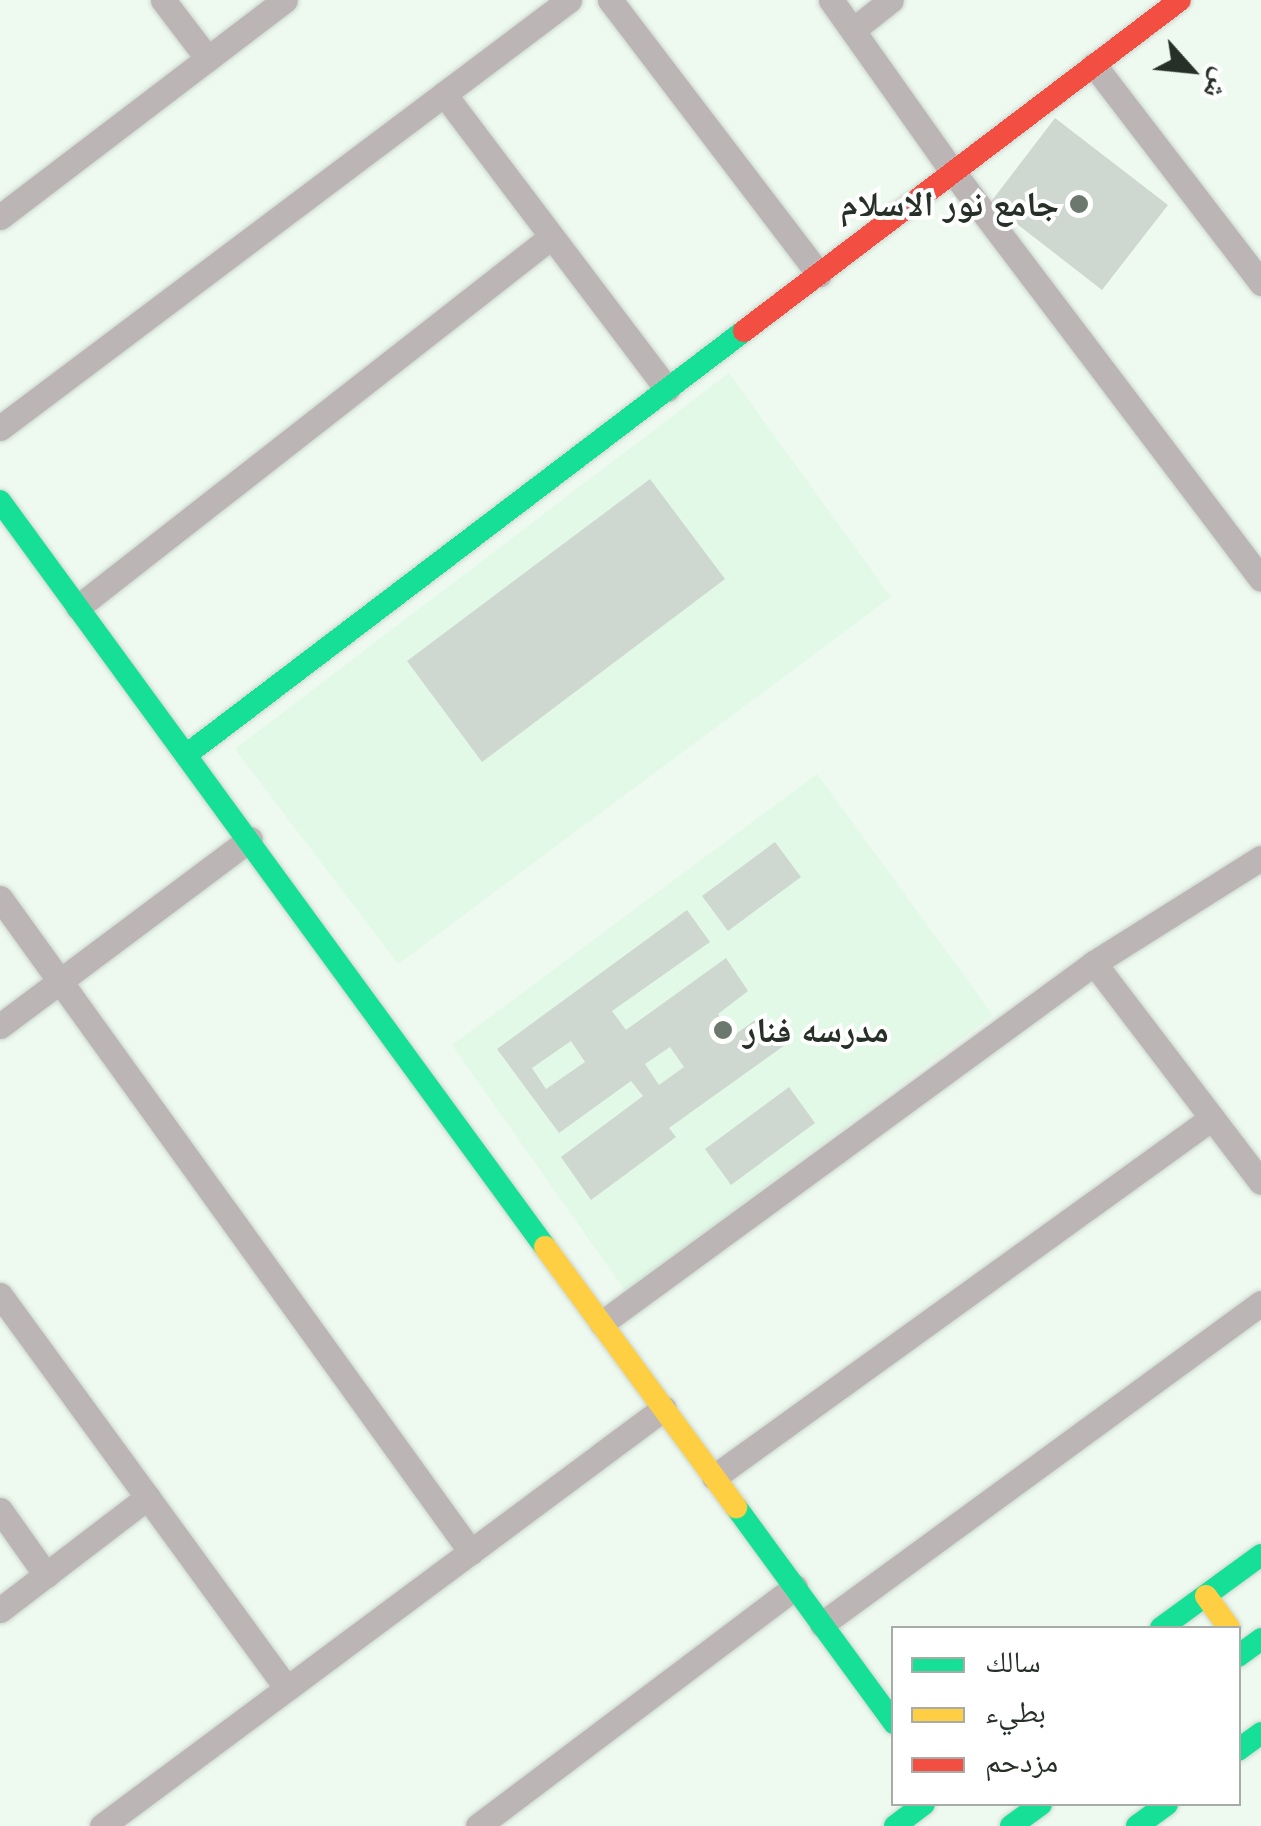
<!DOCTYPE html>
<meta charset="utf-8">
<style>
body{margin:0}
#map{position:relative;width:1261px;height:1826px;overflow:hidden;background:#eefaf0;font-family:Helvetica,"Noto Naskh Arabic",sans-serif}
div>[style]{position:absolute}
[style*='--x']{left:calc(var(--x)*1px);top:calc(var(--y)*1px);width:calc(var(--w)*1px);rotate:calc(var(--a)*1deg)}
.built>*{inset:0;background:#e1f9e6}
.building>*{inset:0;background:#ced8d0}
.roads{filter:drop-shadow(0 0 2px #cbd5cd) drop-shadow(0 0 2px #cbd5cd)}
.street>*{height:25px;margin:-12.5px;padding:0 12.5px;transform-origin:12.5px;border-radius:12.5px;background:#bbb5b6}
.fast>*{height:22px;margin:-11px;padding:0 11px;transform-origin:11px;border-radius:11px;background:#16e098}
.slow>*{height:22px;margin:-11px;padding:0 11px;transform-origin:11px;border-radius:11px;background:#ffcf43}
.jam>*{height:22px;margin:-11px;padding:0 11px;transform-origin:11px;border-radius:11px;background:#f24e42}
.dots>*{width:28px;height:28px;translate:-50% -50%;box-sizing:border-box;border:5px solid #fff;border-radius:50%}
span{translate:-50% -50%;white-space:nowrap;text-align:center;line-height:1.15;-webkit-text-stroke:8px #fff;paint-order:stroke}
.poi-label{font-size:35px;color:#263028;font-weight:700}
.right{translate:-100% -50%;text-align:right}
.left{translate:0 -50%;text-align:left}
.legend{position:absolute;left:891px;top:1626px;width:350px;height:180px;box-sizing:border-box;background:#fff;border:2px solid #a8aca9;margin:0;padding:12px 18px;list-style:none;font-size:30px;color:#263028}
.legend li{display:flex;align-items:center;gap:20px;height:50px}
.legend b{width:50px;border:2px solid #a8aca9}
.north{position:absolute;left:1141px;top:20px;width:100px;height:100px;-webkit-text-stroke:8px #fff;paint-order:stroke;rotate:117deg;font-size:28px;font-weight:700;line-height:40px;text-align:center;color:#263028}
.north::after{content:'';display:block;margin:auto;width:35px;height:45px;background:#263028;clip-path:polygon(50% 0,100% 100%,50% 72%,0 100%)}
</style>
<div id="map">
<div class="built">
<div style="clip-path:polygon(729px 373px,891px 597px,398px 964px,235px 749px)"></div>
<div style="clip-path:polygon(817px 774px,993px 1015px,626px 1292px,452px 1045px)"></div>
</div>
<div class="building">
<div style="clip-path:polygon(1055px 118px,1168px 205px,1102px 290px,990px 203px)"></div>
<div style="clip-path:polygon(650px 479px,725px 579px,482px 762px,407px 661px)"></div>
<div style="clip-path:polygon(775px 842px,801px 877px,728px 931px,702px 896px)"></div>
<div style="clip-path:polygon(evenodd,687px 910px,710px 942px,612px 1011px,626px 1030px,726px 958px,748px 991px,718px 1014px,733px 1036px,762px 1015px,785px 1045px,669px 1128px,676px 1137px,591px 1200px,561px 1157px,643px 1096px,631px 1081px,559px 1133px,497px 1049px,687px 910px,571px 1041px,585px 1062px,546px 1089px,532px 1068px,571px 1041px,687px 910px,670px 1047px,684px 1067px,659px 1085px,645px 1064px,670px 1047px)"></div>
<div style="clip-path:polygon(789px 1087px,815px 1123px,731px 1185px,705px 1149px)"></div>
</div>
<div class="roads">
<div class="street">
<div style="--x:163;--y:0;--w:74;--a:52.7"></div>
<div style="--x:610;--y:0;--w:345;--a:52.7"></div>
<div style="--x:831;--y:0;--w:211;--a:54.7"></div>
<div style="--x:953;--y:172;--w:510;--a:52.88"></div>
<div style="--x:853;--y:30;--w:48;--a:-38.3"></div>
<div style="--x:1094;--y:65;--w:275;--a:52.5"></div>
<div style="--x:444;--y:94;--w:370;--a:52.9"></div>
<div style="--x:0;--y:217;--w:358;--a:-37.3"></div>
<div style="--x:0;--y:428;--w:712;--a:-36.95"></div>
<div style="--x:78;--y:607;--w:601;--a:-38.03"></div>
<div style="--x:0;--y:898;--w:806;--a:54.24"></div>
<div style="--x:1094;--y:963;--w:275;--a:52.7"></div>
<div style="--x:0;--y:1026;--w:312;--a:-36.8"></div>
<div style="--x:0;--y:1295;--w:487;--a:53.9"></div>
<div style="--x:602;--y:1323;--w:610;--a:-36.19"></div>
<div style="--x:1094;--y:963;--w:197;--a:-32.2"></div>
<div style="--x:714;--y:1477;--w:614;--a:-35.79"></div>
<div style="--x:0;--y:1510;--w:80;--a:54.7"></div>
<div style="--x:0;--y:1610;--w:186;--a:-37.4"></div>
<div style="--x:822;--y:1624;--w:544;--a:-36.17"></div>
<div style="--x:102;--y:1826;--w:700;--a:-36.64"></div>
<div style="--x:478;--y:1826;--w:397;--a:-37"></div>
</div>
<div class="fast">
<div style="--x:0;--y:501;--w:924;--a:53.85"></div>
<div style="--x:186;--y:755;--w:701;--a:-37.23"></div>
<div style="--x:736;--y:1507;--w:268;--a:53.8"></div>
<div style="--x:1161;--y:1628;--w:124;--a:-36.1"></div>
<div style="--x:1238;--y:1656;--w:29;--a:-36"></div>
<div style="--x:1238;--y:1750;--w:29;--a:-36"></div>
<div style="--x:895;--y:1826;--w:36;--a:-37"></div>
<div style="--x:1011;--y:1826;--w:37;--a:-36"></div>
<div style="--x:1137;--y:1826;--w:37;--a:-36"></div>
</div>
<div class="slow">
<div style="--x:545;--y:1247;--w:323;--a:53.7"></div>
<div style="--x:1206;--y:1596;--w:39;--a:54"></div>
</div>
<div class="jam">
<div style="--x:744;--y:331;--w:547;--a:-37.2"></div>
</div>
</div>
<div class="dots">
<div style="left:1079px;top:204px;background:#6c776e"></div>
<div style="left:723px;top:1030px;background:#6c776e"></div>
</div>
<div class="poi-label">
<span class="right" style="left:1059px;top:204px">جامع نور الاسلام</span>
<span class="left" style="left:743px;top:1030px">مدرسه فنار</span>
</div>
<ul class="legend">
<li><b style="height:12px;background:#16e098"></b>سالك</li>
<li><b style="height:12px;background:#ffcf43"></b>بطيء</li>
<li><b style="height:12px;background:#f24e42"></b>مزدحم</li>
</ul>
<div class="north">ش</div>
</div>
